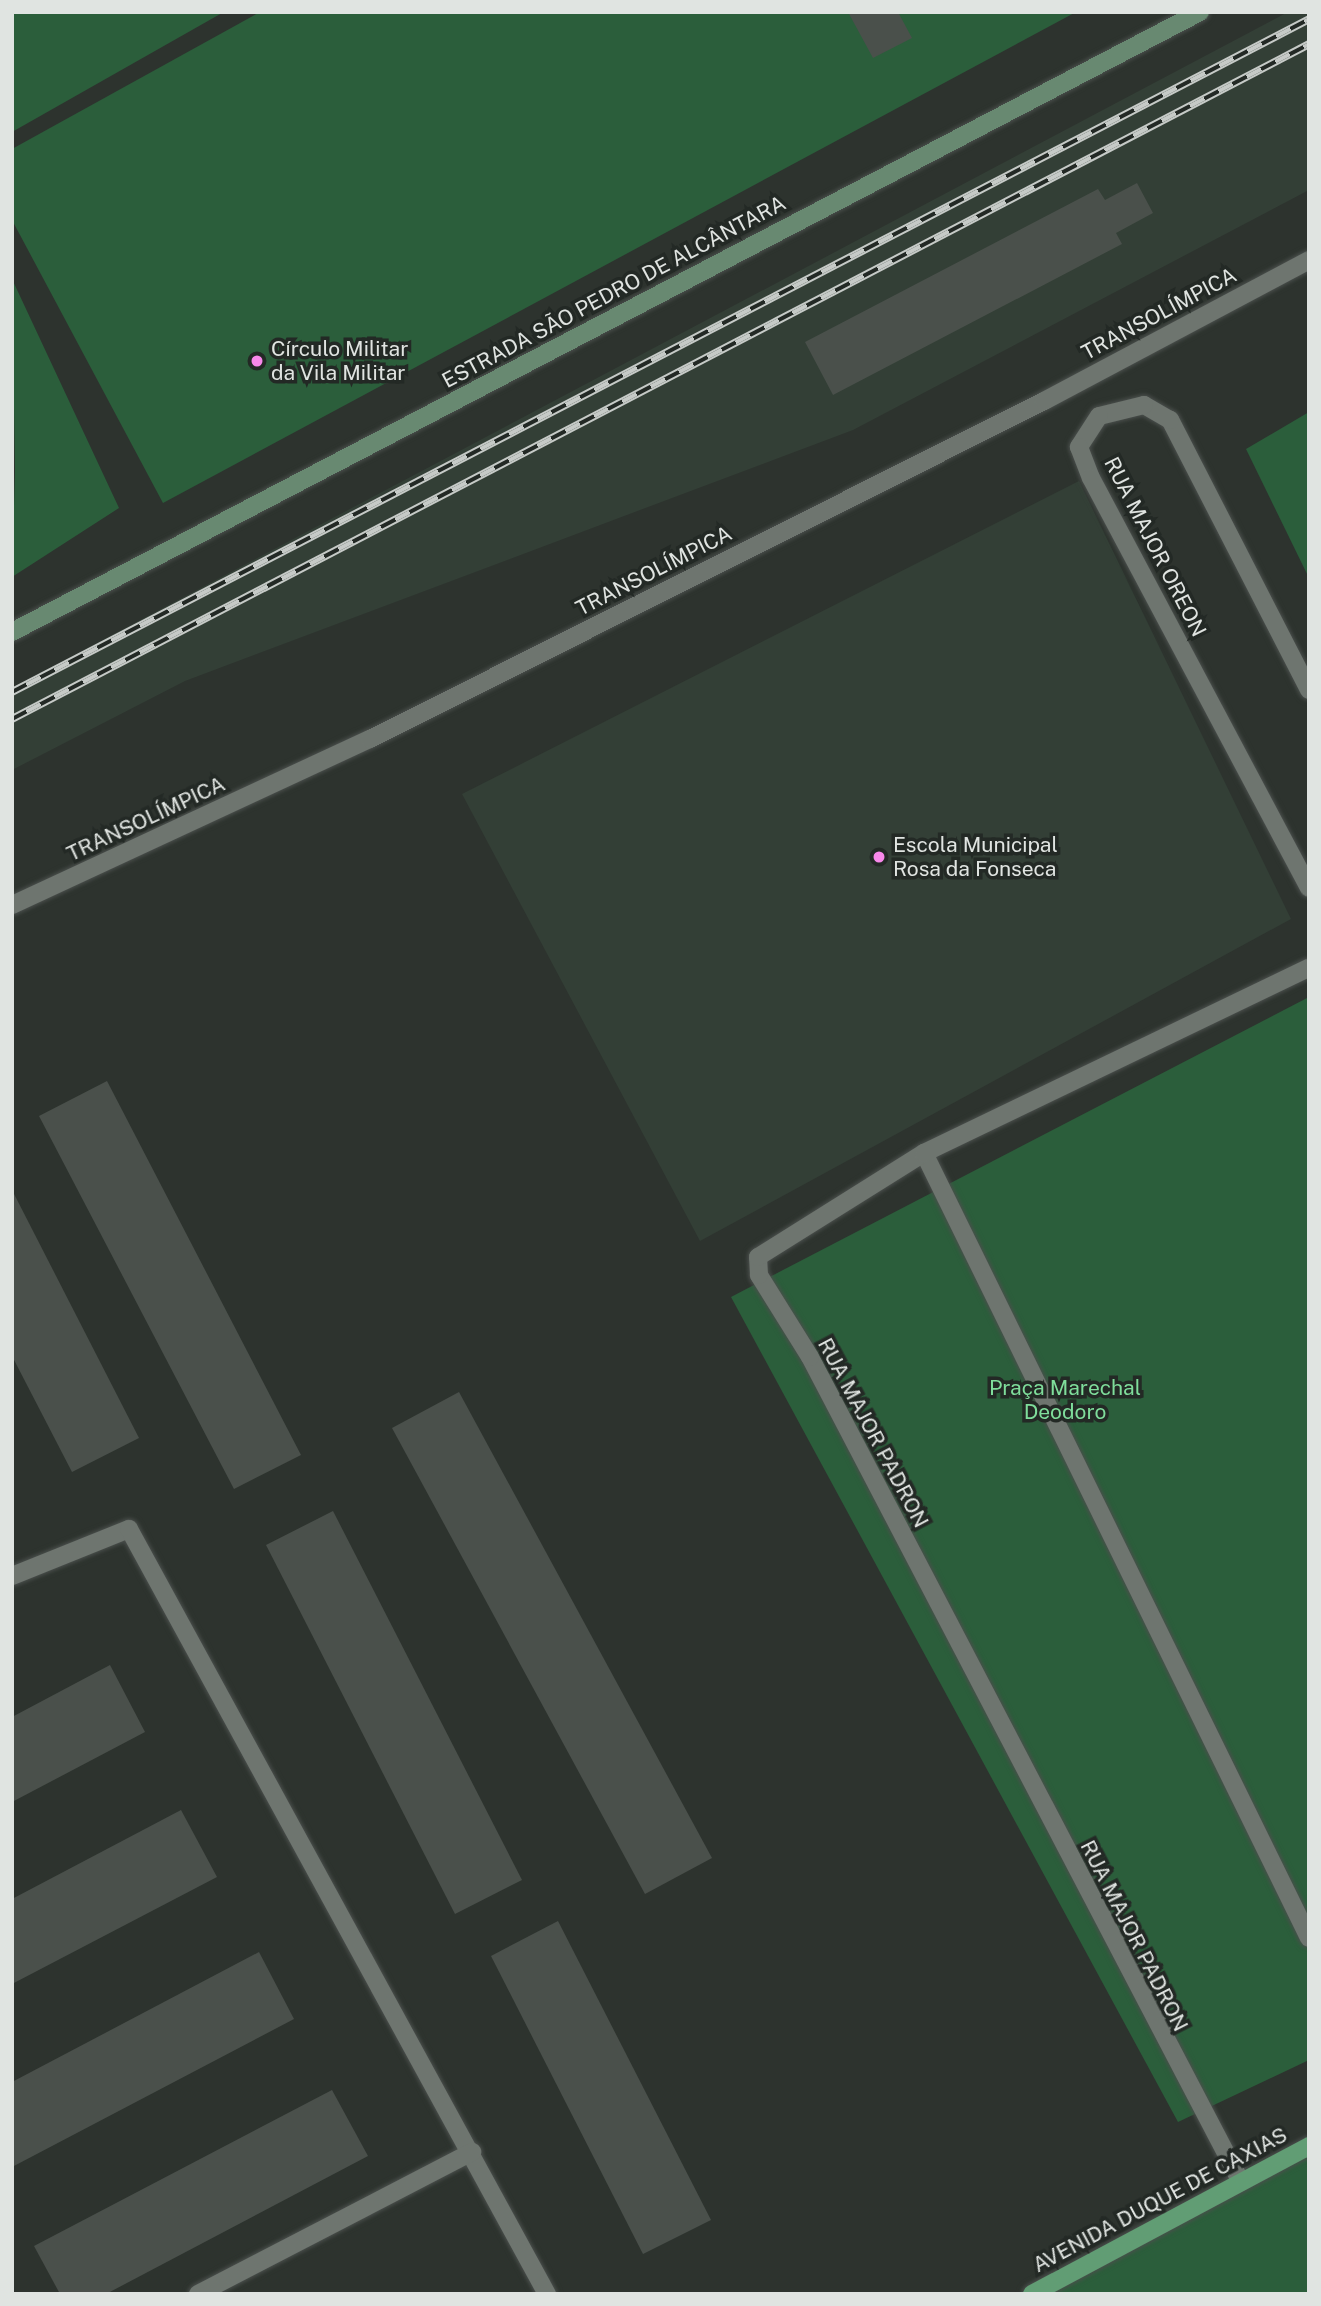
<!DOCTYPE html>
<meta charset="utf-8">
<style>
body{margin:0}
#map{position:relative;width:1321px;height:2306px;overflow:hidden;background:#2d332e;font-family:"Public Sans",sans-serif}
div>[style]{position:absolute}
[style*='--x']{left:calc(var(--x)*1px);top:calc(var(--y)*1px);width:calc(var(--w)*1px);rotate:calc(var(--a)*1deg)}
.built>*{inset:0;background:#333f36}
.green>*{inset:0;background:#2b5e3b}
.building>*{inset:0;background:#4a504b}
.roads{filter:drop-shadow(0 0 2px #4a4f4c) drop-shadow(0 0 2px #4a4f4c)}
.lane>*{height:18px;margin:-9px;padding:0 9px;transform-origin:9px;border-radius:9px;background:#6e756f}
.secondary>*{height:18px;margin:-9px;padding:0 9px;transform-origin:9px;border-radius:9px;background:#688971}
.primary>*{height:18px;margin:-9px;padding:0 9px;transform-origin:9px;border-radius:9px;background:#619d74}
.rail>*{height:8px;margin-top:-4px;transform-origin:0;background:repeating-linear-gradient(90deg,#232925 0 16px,#c6cac7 0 32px);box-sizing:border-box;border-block:2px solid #c6cac7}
.dots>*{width:19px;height:19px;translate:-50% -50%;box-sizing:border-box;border:4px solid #232925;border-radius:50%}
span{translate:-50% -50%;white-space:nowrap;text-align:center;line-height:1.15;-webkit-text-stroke:7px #232925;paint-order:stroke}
.street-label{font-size:21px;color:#e0e4e1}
.poi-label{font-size:21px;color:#e0e4e1}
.left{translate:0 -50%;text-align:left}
.park-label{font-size:21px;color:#7fdd9b}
.frame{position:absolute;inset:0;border:14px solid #e0e4e1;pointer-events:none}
</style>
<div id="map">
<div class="built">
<div style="clip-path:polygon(1288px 12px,1309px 12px,1309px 190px,853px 430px,185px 681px,12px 770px,12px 688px)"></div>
<div style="clip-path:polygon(1079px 481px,1291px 919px,700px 1241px,462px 794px)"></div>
</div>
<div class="green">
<div style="clip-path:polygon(12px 12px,221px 12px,222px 13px,12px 132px)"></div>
<div style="clip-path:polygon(260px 12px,1076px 12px,163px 503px,12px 220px,12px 149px)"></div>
<div style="clip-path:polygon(12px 279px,119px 508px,12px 577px,15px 471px)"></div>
<div style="clip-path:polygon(1309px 412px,1309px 578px,1246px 449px)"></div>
<div style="clip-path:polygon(1309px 997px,1309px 2060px,1178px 2122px,731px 1297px)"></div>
<div style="clip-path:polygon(1309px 2154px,1309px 2294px,1036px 2294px)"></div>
</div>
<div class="building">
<div style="clip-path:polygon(848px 12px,898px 12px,912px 38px,873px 58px)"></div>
<div style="clip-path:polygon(1137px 183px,1153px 213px,1116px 233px,1122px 244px,833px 395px,805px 342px,1098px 189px,1105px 200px)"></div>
<div style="clip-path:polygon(107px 1081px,301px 1455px,234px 1489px,39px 1116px)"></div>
<div style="clip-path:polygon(12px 1190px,139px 1438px,72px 1472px,12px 1356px)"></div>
<div style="clip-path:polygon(459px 1392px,712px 1858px,645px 1894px,392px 1428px)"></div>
<div style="clip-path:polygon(333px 1511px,522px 1880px,455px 1914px,266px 1545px)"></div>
<div style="clip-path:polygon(110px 1665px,145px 1732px,12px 1802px,12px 1717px)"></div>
<div style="clip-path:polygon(181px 1810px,217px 1877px,12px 1984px,12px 1899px)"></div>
<div style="clip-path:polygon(558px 1921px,711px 2220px,643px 2254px,491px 1956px)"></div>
<div style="clip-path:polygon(259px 1952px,294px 2019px,12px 2167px,12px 2082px)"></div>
<div style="clip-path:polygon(332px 2090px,368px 2156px,106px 2294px,60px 2294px,34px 2246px)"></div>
</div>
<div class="roads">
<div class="lane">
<div style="--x:1309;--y:690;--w:304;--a:-117.2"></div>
<div style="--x:1170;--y:420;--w:30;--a:-150"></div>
<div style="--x:1144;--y:405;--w:46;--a:166.3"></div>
<div style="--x:1099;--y:416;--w:37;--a:123"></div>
<div style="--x:1079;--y:447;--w:33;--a:69"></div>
<div style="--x:1091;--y:478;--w:464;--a:62"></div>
<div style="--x:12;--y:905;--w:395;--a:-24.9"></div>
<div style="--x:370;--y:739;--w:754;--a:-26.63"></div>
<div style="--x:1044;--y:401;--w:300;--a:-28"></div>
<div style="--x:924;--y:1153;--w:874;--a:63.87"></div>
<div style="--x:12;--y:1576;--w:126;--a:-21.9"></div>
<div style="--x:129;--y:1529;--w:872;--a:61.35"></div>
<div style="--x:1241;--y:2182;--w:931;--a:-117.58"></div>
<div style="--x:810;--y:1357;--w:97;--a:-121.9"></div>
<div style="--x:759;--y:1275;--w:18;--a:-93"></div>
<div style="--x:758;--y:1257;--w:196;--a:-32.1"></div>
<div style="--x:924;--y:1153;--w:427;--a:-25.7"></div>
<div style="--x:198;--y:2294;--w:309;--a:-27.4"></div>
</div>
<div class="secondary">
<div style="--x:12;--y:632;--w:1340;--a:-27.56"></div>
</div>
<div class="primary">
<div style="--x:1032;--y:2294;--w:314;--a:-28.1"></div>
</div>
</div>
<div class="rail">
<div style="--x:12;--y:692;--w:1461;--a:-27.42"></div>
<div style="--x:12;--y:719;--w:1462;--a:-27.49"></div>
</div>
<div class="dots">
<div style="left:257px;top:361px;background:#f888ea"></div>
<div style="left:879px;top:857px;background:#f888ea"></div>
</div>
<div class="street-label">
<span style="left:614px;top:292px;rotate:-28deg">ESTRADA SÃO PEDRO DE ALCÂNTARA</span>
<span style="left:1159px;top:314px;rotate:-28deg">TRANSOLÍMPICA</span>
<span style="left:1155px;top:547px;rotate:63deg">RUA MAJOR OREON</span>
<span style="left:654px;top:571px;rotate:-27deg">TRANSOLÍMPICA</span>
<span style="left:146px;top:819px;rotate:-25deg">TRANSOLÍMPICA</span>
<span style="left:873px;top:1433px;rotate:62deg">RUA MAJOR PADRON</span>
<span style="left:1134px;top:1936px;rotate:63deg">RUA MAJOR PADRON</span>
<span style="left:1160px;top:2200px;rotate:-28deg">AVENIDA DUQUE DE CAXIAS</span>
</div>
<div class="poi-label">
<span class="left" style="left:271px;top:361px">Círculo Militar<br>da Vila Militar</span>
<span class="left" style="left:893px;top:857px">Escola Municipal<br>Rosa da Fonseca</span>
</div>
<div class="park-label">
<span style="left:1065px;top:1400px">Praça Marechal<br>Deodoro</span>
</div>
<div class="frame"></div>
</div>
